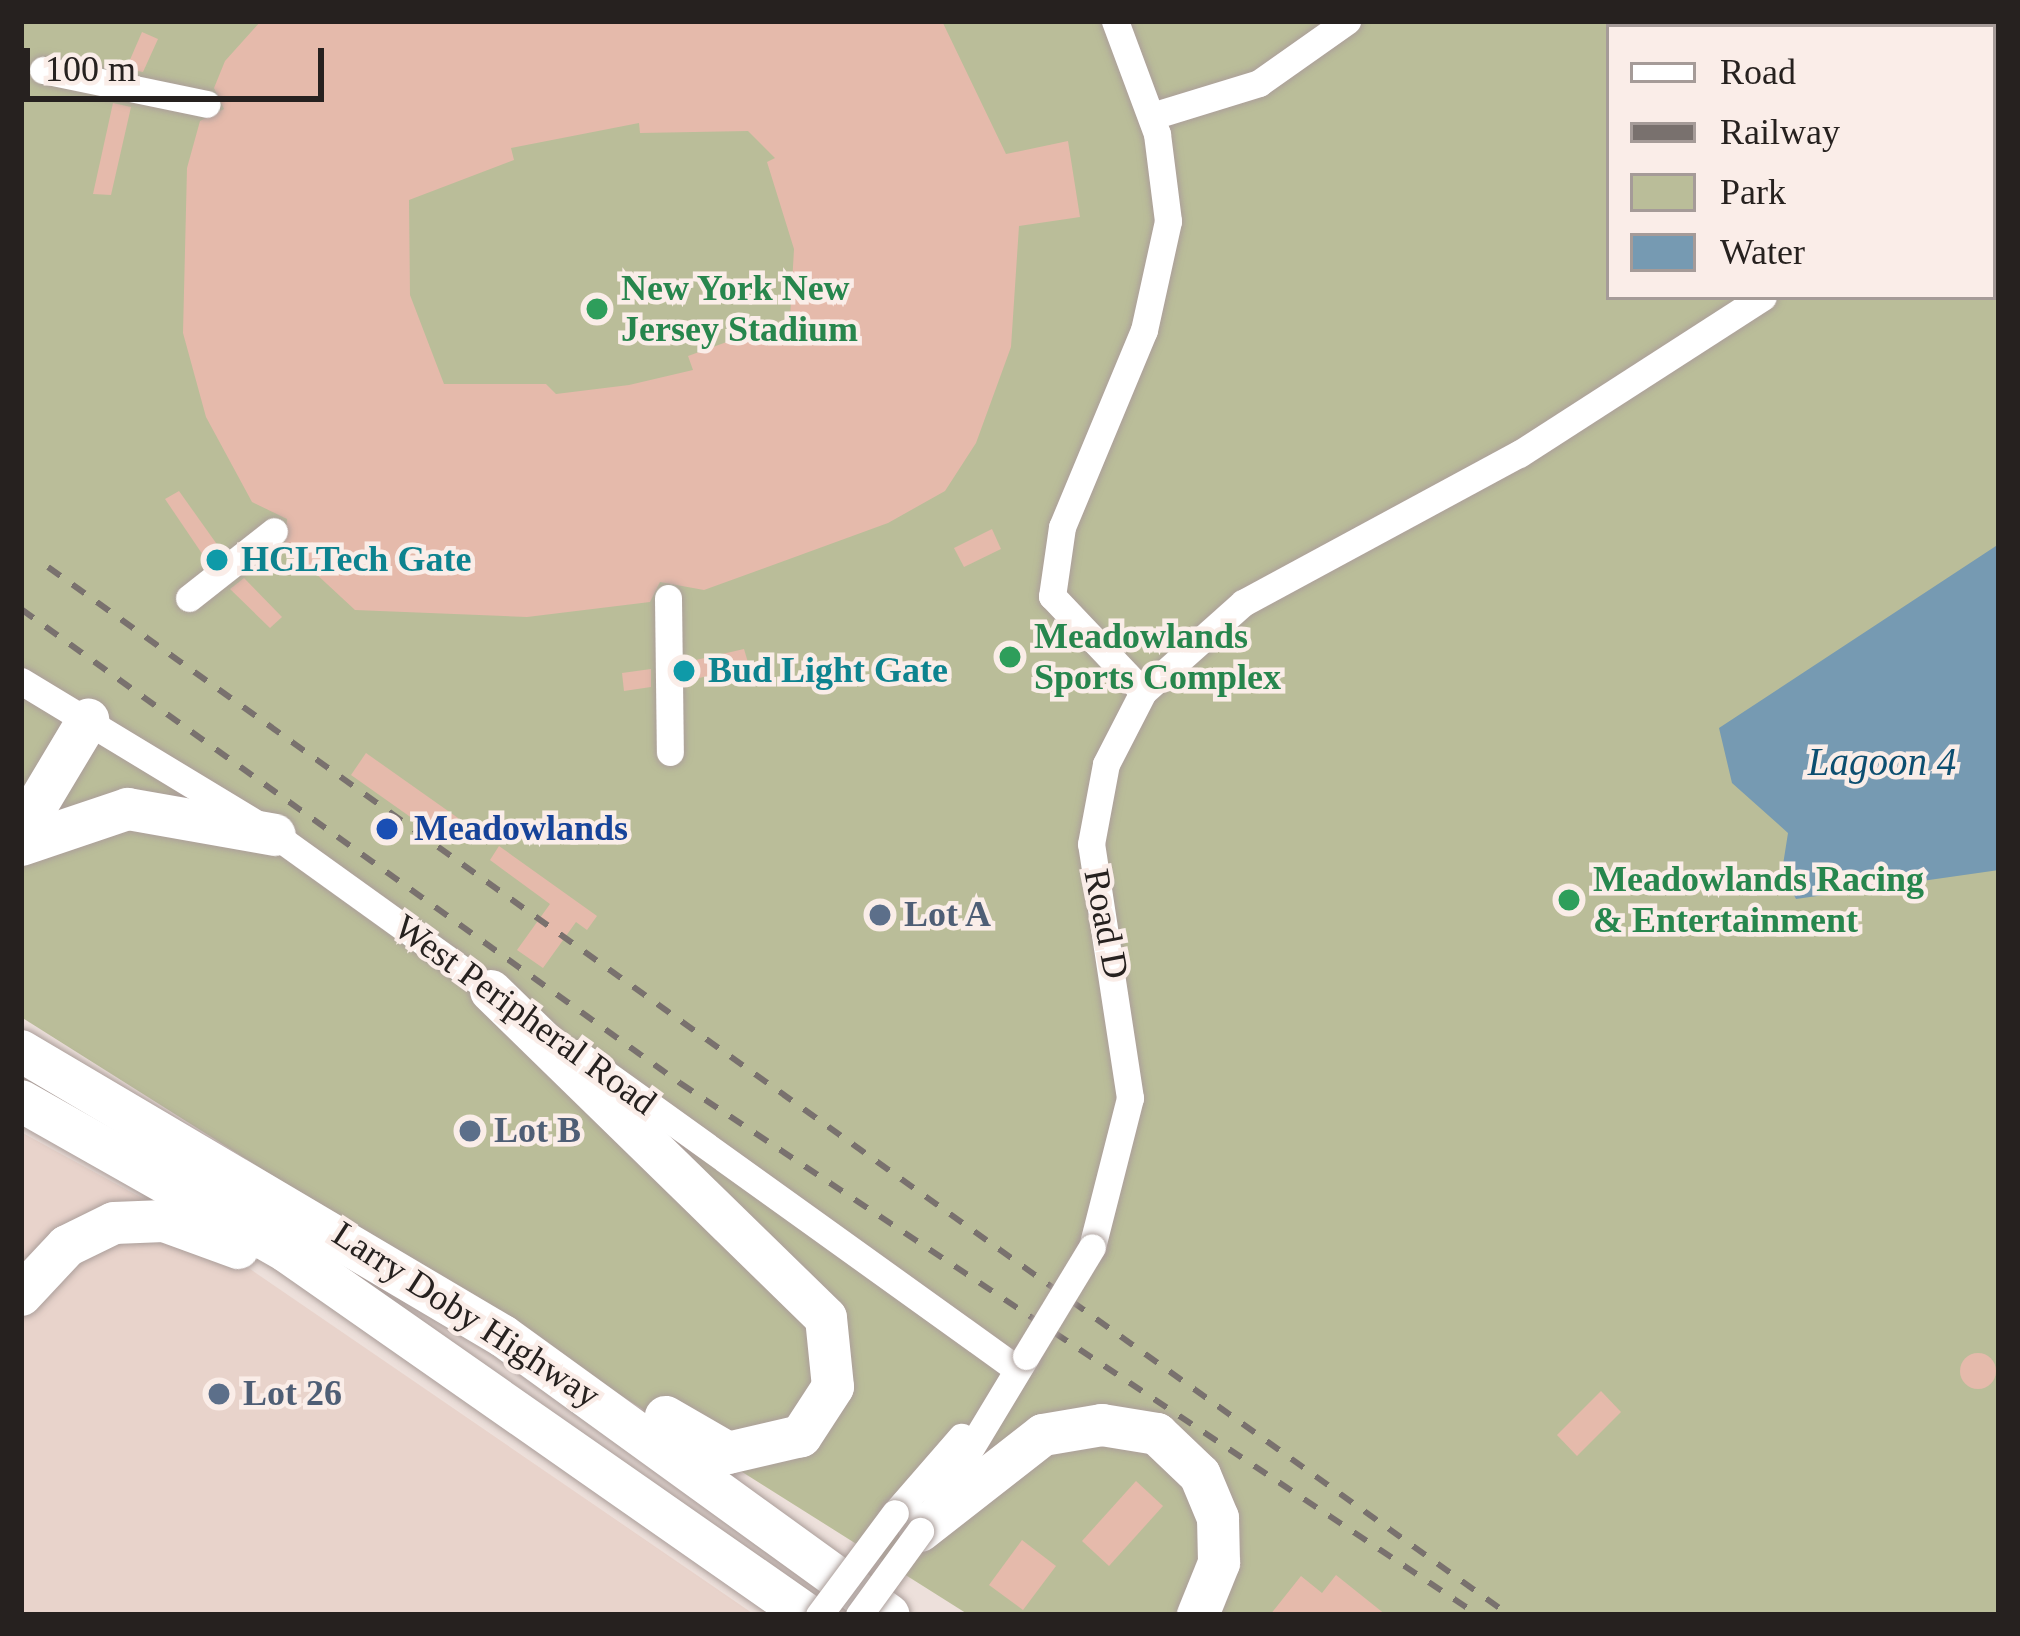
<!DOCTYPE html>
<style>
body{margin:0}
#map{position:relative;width:2020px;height:1636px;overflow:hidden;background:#ede0db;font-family:Georgia,serif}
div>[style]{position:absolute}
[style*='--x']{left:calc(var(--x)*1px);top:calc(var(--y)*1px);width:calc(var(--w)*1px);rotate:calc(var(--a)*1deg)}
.built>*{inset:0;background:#e8d3cb}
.green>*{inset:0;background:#babd99}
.water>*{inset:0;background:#769ab2}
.building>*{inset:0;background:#e5baab}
.round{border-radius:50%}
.roads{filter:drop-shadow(0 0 3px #ab9e9a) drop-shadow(0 0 3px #ab9e9a)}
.minor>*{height:27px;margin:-13.5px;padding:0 13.5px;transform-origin:13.5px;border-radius:13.5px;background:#fff}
.highway>*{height:42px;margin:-21px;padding:0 21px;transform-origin:21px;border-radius:21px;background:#fff}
.rail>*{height:6px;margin-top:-3px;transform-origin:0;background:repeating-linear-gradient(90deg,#79716e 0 15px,transparent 0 30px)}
.bridges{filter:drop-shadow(0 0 3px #ab9e9a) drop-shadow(0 0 3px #ab9e9a)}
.minor-bridge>*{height:27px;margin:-13.5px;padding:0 13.5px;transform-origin:13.5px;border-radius:13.5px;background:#fff}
.dots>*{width:33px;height:33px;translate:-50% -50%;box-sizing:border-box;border:6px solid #faede8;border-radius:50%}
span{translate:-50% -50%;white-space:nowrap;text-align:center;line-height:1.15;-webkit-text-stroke:9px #faede8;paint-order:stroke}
.leisure-label{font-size:36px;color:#27864d;font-weight:700}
.left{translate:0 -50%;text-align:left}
.culture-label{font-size:36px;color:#0d838f;font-weight:700}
.transit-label{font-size:36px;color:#164399;font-weight:700}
.service-label{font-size:36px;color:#4e5e75;font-weight:700}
.street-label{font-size:36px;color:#26211f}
.water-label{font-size:39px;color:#0c4e70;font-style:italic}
.frame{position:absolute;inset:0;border:24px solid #26211f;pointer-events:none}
.legend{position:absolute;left:1606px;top:24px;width:390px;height:276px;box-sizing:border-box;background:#faede8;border:3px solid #a59b98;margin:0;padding:15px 21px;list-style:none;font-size:36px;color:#26211f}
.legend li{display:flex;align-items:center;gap:24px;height:60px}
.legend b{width:60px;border:3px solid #a59b98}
.scale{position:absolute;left:24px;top:48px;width:300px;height:54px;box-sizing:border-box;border:6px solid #26211f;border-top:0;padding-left:15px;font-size:36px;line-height:42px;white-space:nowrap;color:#26211f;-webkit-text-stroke:9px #faede8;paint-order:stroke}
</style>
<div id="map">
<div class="built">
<div style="clip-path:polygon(21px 1132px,164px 1210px,755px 1615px,21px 1615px)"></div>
</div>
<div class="green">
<div style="clip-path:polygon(evenodd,21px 21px,1999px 21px,1999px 1615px,969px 1615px,21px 1017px,21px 21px,1609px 27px,1993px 27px,1993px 297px,1609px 297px,1609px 27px)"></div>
</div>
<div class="water">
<div style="clip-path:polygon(1999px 544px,1999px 870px,1796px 899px,1782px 871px,1788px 833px,1732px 783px,1719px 728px)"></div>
</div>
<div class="building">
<div style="clip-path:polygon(evenodd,261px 21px,942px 21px,1006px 154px,1068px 141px,1080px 217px,1019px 226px,1011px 347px,976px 443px,945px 491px,888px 523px,704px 590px,660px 582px,650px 602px,527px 617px,355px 610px,285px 545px,287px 519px,252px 502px,206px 417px,183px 333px,187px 168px,200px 121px,224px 109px,214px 88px,225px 61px,261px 21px,639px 123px,640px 133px,748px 131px,775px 158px,767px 162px,794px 249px,790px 319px,688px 356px,693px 370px,629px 385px,556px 394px,546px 384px,444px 384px,410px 295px,409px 200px,514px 160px,511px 148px,639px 123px)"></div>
<div style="clip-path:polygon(142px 32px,158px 39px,143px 72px,126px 69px)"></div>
<div style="clip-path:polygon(113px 103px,131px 107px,111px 195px,93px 194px)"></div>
<div style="clip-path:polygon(179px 491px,221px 550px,207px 561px,165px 499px)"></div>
<div style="clip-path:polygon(992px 529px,1001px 549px,964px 567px,954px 548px)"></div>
<div style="clip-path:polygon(244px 578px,282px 617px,270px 628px,230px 589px)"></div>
<div style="clip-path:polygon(744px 649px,749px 666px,687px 681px,687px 662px)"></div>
<div style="clip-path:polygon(651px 669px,651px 687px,624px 691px,622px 673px)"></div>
<div style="clip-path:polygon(366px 753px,458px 818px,443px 840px,351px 775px)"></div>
<div style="clip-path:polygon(499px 846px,597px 916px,587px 930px,576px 922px,543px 968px,517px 950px,550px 904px,490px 860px)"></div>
<div class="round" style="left:1960px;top:1353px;width:36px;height:36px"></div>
<div style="clip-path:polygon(1601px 1391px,1621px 1412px,1577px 1456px,1557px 1435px)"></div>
<div style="clip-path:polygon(1136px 1481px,1163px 1506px,1109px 1566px,1082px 1541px)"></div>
<div style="clip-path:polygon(1022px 1540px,1056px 1566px,1023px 1610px,989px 1585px)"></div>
<div style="clip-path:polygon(1336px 1575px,1386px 1615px,1270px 1615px,1301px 1576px,1322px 1593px)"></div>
</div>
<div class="roads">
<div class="minor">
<div style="--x:1115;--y:21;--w:121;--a:69.6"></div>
<div style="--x:1157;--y:134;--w:88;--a:82.8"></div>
<div style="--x:1168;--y:221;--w:112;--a:102.4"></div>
<div style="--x:1144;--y:330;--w:213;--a:112.6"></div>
<div style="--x:1062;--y:527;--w:70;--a:98.2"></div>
<div style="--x:1052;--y:596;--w:132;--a:46.5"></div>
<div style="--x:1858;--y:21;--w:7;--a:56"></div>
<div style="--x:43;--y:70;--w:167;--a:11.7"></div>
<div style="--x:1152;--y:116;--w:112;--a:-17.1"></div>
<div style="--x:1259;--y:83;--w:108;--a:-35.2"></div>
<div style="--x:1993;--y:148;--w:7;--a:-34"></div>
<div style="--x:189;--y:598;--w:108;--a:-38.2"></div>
<div style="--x:668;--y:598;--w:154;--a:89.3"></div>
<div style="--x:21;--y:681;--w:297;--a:31.2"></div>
<div style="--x:275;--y:835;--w:279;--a:35.7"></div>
<div style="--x:577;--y:1053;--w:542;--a:35.69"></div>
<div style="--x:1092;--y:1247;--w:154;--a:-75.7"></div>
<div style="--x:1130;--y:1098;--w:257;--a:-98.7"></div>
<div style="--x:1091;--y:844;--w:81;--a:-79.4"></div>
<div style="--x:1106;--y:764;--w:81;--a:-62.8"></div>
<div style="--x:1143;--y:692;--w:134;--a:-41.7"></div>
<div style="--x:1243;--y:603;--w:314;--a:-28.4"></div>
<div style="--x:1519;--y:454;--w:290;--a:-32.8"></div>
<div style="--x:932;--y:1512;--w:182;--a:-58.9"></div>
<div style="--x:895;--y:1513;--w:101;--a:-49"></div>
</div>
<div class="highway">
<div style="--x:21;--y:832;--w:131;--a:-59.1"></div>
<div style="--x:21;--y:845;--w:113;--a:-18.6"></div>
<div style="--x:128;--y:809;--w:149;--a:10"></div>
<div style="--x:491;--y:991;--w:468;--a:44.3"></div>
<div style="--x:826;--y:1318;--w:69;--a:84.2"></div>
<div style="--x:833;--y:1387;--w:59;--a:123.1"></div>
<div style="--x:801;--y:1436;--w:75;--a:166.9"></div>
<div style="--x:728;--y:1453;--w:72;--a:-149.9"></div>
<div style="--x:21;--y:1051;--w:560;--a:30.6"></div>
<div style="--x:503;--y:1336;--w:476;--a:35.9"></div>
<div style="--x:21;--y:1101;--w:305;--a:29.5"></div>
<div style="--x:286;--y:1251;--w:636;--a:34.94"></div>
<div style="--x:21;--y:1295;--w:67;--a:-46.8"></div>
<div style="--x:67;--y:1246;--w:52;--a:-26.1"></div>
<div style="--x:114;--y:1223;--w:50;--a:-2.3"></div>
<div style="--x:164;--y:1221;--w:79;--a:20"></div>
<div style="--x:920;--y:1531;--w:156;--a:-38"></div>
<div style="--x:1043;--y:1435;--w:60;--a:-9.6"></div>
<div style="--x:1102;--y:1425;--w:56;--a:9.3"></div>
<div style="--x:1157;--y:1434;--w:59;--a:43.6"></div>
<div style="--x:1200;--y:1475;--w:47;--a:67.3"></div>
<div style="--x:1218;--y:1518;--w:45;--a:88.7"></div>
<div style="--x:1219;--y:1563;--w:56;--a:112"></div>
</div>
</div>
<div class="rail">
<div style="--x:48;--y:567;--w:1798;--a:35.65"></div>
<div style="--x:21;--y:609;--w:812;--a:35.73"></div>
<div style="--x:680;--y:1083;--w:959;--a:33.69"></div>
</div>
<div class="bridges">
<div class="minor-bridge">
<div style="--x:1026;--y:1356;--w:127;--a:-58.8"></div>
<div style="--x:819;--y:1615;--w:127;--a:-53.3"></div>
<div style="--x:859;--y:1615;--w:104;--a:-54"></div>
</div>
</div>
<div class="dots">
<div style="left:597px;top:309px;background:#2e9e5b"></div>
<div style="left:217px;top:560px;background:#0f9aa8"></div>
<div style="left:1010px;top:657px;background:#2e9e5b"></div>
<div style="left:684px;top:671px;background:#0f9aa8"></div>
<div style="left:387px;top:829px;background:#1a4fb4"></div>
<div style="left:1569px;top:900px;background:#2e9e5b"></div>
<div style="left:880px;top:915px;background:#5c6f8a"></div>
<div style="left:470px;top:1131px;background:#5c6f8a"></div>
<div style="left:219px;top:1394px;background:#5c6f8a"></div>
</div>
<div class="leisure-label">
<span class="left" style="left:621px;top:309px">New York New<br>Jersey Stadium</span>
<span class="left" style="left:1034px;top:657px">Meadowlands<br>Sports Complex</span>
<span class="left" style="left:1593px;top:900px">Meadowlands Racing<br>&amp; Entertainment</span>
</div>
<div class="culture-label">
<span class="left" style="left:241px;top:560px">HCLTech Gate</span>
<span class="left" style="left:708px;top:671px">Bud Light Gate</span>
</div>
<div class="transit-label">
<span class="left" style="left:414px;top:829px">Meadowlands</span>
</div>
<div class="service-label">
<span class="left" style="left:904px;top:915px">Lot A</span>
<span class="left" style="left:494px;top:1131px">Lot B</span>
<span class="left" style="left:243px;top:1394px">Lot 26</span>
</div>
<div class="street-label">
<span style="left:1106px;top:924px;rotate:79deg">Road D</span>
<span style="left:525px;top:1015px;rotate:36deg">West Peripheral Road</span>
<span style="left:466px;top:1315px;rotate:33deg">Larry Doby Highway</span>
</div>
<div class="water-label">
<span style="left:1882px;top:762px">Lagoon 4</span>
</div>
<div class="frame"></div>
<ul class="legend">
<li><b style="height:15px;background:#fff"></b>Road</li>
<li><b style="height:15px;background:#79716e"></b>Railway</li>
<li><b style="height:33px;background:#babd99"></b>Park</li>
<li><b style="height:33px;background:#769ab2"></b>Water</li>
</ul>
<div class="scale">100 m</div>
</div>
